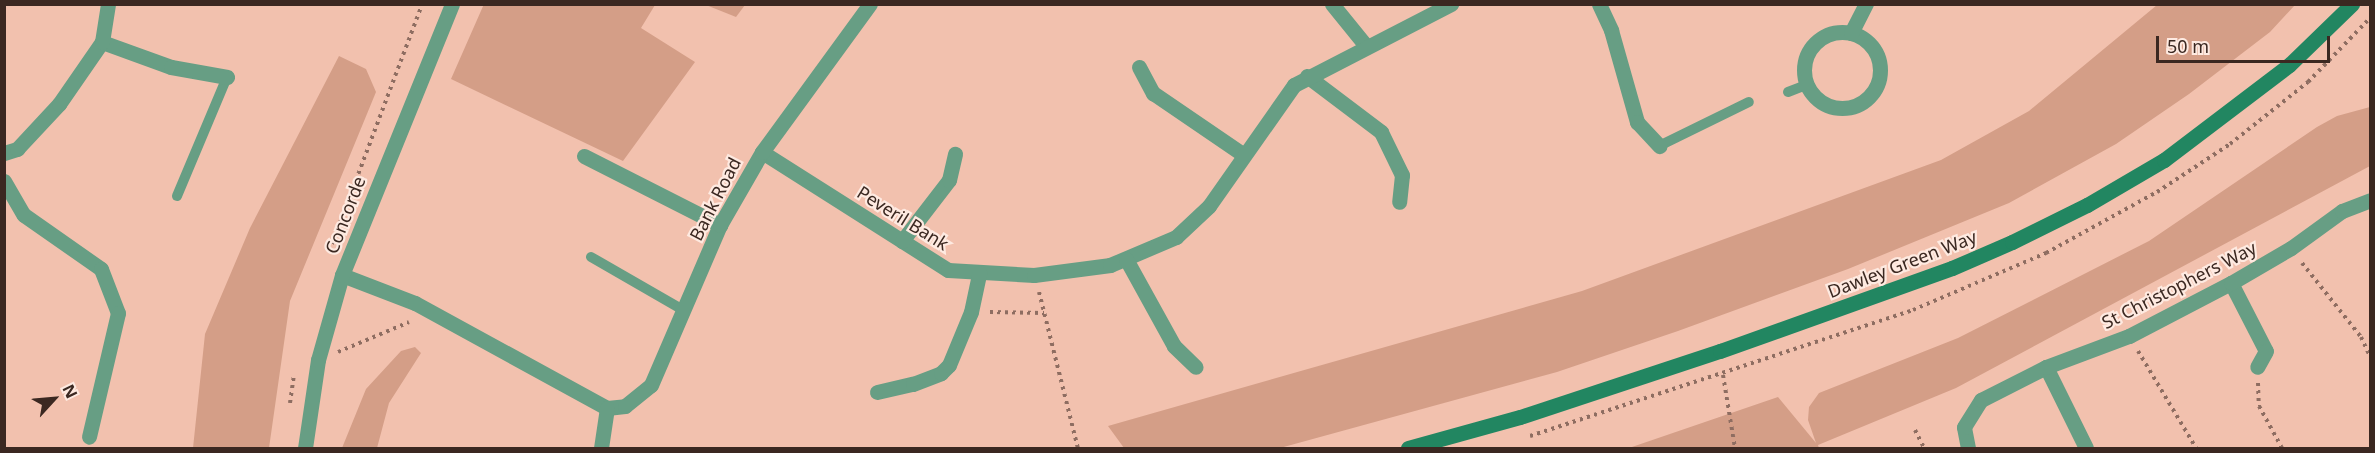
<!DOCTYPE html>
<style>
body{margin:0}
#map{position:relative;width:2375px;height:453px;overflow:hidden;background:#f2c1ae;font-family:"Noto Sans",sans-serif}
div>[style]{position:absolute}
[style*='--x']{left:calc(var(--x)*1px);top:calc(var(--y)*1px);width:calc(var(--w)*1px);rotate:calc(var(--a)*1deg)}
.green>*{inset:0;background:#d49e87}
.path>*{height:4px;margin-top:-2px;transform-origin:0;background:repeating-linear-gradient(90deg,#8e6d61 0 3px,transparent 0 7.5px)}
.service>*{height:10px;margin:-5px;padding:0 5px;transform-origin:5px;border-radius:5px;background:#679e84}
.minor>*{height:15px;margin:-7.5px;padding:0 7.5px;transform-origin:7.5px;border-radius:7.5px;background:#679e84}
.minor>.ring{margin:-7.5px;padding:0;box-sizing:content-box;background:none;border:15px solid #679e84;border-radius:50%}
.tertiary>*{height:15px;margin:-7.5px;padding:0 7.5px;transform-origin:7.5px;border-radius:7.5px;background:#679e84}
.secondary>*{height:15px;margin:-7.5px;padding:0 7.5px;transform-origin:7.5px;border-radius:7.5px;background:#228661}
span{translate:-50% -50%;white-space:nowrap;text-align:center;line-height:1.15;-webkit-text-stroke:4.5px #feeae1;paint-order:stroke}
.street-label{font-size:18px;color:#3b2821}
.frame{position:absolute;inset:0;border:6px solid #3b2821;pointer-events:none}
.north{position:absolute;left:24px;top:369px;width:60px;height:60px;-webkit-text-stroke:4px #feeae1;paint-order:stroke;rotate:64deg;font-size:16px;font-weight:700;line-height:24px;text-align:center;color:#3b2821}
.north::after{content:'';display:block;margin:auto;width:21px;height:27px;background:#3b2821;clip-path:polygon(50% 0,100% 100%,50% 72%,0 100%)}
.scale{position:absolute;left:2156px;top:36px;width:174px;height:27px;box-sizing:border-box;border:3px solid #3b2821;border-top:0;padding-left:8px;font-size:18px;line-height:21px;white-space:nowrap;color:#3b2821;-webkit-text-stroke:4px #feeae1;paint-order:stroke}
</style>
<div id="map">
<div class="green">
<div style="clip-path:polygon(484px 4px,655px 5px,641px 28px,695px 62px,623px 161px,451px 79px)"></div>
<div style="clip-path:polygon(706px 5px,745px 4px,745px 5px,736px 17px)"></div>
<div style="clip-path:polygon(2157px 5px,2295px 5px,2270px 32px,2189px 94px,2116px 144px,2009px 203px,1848px 269px,1678px 331px,1557px 372px,1280px 448px,1124px 448px,1108px 426px,1582px 291px,1941px 160px,2029px 111px)"></div>
<div style="clip-path:polygon(339px 56px,366px 69px,376px 92px,290px 301px,269px 448px,193px 448px,205px 334px,250px 228px)"></div>
<div style="clip-path:polygon(2370px 107px,2370px 166px,1956px 388px,1818px 445px,1819px 448px,1629px 448px,1778px 397px,1816px 443px,1808px 420px,1809px 407px,1819px 393px,1958px 338px,2149px 241px,2317px 127px,2337px 116px)"></div>
<div style="clip-path:polygon(415px 347px,421px 353px,389px 403px,377px 448px,342px 448px,366px 389px,401px 351px)"></div>
</div>
<div class="path">
<div style="--x:332;--y:244;--w:256;--a:-69.4"></div>
<div style="--x:2302;--y:263;--w:95;--a:51.4"></div>
<div style="--x:2361;--y:337;--w:21;--a:65"></div>
<div style="--x:1039;--y:292;--w:161;--a:76"></div>
<div style="--x:990;--y:312;--w:54;--a:1.1"></div>
<div style="--x:2138;--y:351;--w:113;--a:59.1"></div>
<div style="--x:338;--y:352;--w:77;--a:-22.9"></div>
<div style="--x:1723;--y:375;--w:74;--a:80.7"></div>
<div style="--x:2258;--y:383;--w:23;--a:88"></div>
<div style="--x:2259;--y:406;--w:48;--a:61.3"></div>
<div style="--x:290;--y:403;--w:28;--a:-82"></div>
<div style="--x:1915;--y:430;--w:20;--a:63"></div>
<div style="--x:1530;--y:436;--w:403;--a:-18.2"></div>
<div style="--x:1913;--y:310;--w:145;--a:-23.2"></div>
<div style="--x:2046;--y:253;--w:127;--a:-28.8"></div>
<div style="--x:2157;--y:192;--w:87;--a:-33.3"></div>
<div style="--x:2230;--y:144;--w:100;--a:-38.5"></div>
<div style="--x:2308;--y:82;--w:89;--a:-45.9"></div>
</div>
<div class="service">
<div style="--x:1788;--y:92;--w:19;--a:-21"></div>
<div style="--x:1659;--y:146;--w:100;--a:-26.1"></div>
<div style="--x:177;--y:196;--w:129;--a:-67.2"></div>
<div style="--x:591;--y:257;--w:108;--a:29.9"></div>
</div>
<div class="minor">
<div style="--x:1332;--y:4;--w:55;--a:50.9"></div>
<div style="--x:1599;--y:4;--w:29;--a:65"></div>
<div style="--x:1611;--y:30;--w:96;--a:74.2"></div>
<div style="--x:1637;--y:122;--w:33;--a:47"></div>
<div class="ring" style="left:1804px;top:32px;width:61px;height:61px"></div>
<div style="--x:1851;--y:33;--w:33;--a:-63"></div>
<div style="--x:102;--y:42;--w:73;--a:19.9"></div>
<div style="--x:171;--y:67;--w:57;--a:10.1"></div>
<div style="--x:1139;--y:67;--w:30;--a:62"></div>
<div style="--x:1153;--y:93;--w:110;--a:34.3"></div>
<div style="--x:1307;--y:76;--w:93;--a:37.1"></div>
<div style="--x:1381;--y:132;--w:48;--a:64"></div>
<div style="--x:1402;--y:175;--w:27;--a:96"></div>
<div style="--x:762;--y:152;--w:220;--a:32.4"></div>
<div style="--x:948;--y:270;--w:86;--a:3.3"></div>
<div style="--x:1034;--y:275;--w:77;--a:-7.5"></div>
<div style="--x:1110;--y:265;--w:72;--a:-23"></div>
<div style="--x:1176;--y:237;--w:45;--a:-43.2"></div>
<div style="--x:1209;--y:206;--w:148;--a:-54.9"></div>
<div style="--x:1294;--y:85;--w:177;--a:-27.3"></div>
<div style="--x:4;--y:153;--w:14;--a:-17"></div>
<div style="--x:17;--y:149;--w:62;--a:-47"></div>
<div style="--x:59;--y:104;--w:75;--a:-55.3"></div>
<div style="--x:102;--y:42;--w:38;--a:-81"></div>
<div style="--x:584;--y:156;--w:153;--a:26.9"></div>
<div style="--x:4;--y:181;--w:39;--a:60"></div>
<div style="--x:24;--y:215;--w:94;--a:35"></div>
<div style="--x:101;--y:269;--w:47;--a:68.9"></div>
<div style="--x:118;--y:313;--w:127;--a:103.2"></div>
<div style="--x:902;--y:241;--w:77;--a:-52.4"></div>
<div style="--x:949;--y:180;--w:27;--a:-77"></div>
<div style="--x:1126;--y:259;--w:99;--a:61.1"></div>
<div style="--x:1174;--y:346;--w:30;--a:44"></div>
<div style="--x:342;--y:275;--w:78;--a:21"></div>
<div style="--x:415;--y:303;--w:219;--a:28.7"></div>
<div style="--x:607;--y:408;--w:18;--a:-6"></div>
<div style="--x:625;--y:406;--w:33;--a:-39"></div>
<div style="--x:651;--y:385;--w:174;--a:-66.7"></div>
<div style="--x:720;--y:225;--w:84;--a:-60.1"></div>
<div style="--x:762;--y:152;--w:183;--a:-53.9"></div>
<div style="--x:2231;--y:283;--w:76;--a:62.8"></div>
<div style="--x:2266;--y:351;--w:18;--a:119"></div>
<div style="--x:2046;--y:367;--w:90;--a:63.7"></div>
<div style="--x:877;--y:392;--w:37;--a:-13"></div>
<div style="--x:913;--y:384;--w:30;--a:-21"></div>
<div style="--x:941;--y:373;--w:11;--a:-45"></div>
<div style="--x:949;--y:365;--w:57;--a:-67.5"></div>
<div style="--x:971;--y:312;--w:40;--a:-78"></div>
<div style="--x:601;--y:448;--w:40;--a:-81.5"></div>
<div style="--x:1968;--y:448;--w:21;--a:-101"></div>
<div style="--x:1964;--y:427;--w:32;--a:-58"></div>
<div style="--x:1981;--y:400;--w:73;--a:-26.9"></div>
<div style="--x:2046;--y:367;--w:89;--a:-20.5"></div>
<div style="--x:2129;--y:336;--w:115;--a:-27.5"></div>
<div style="--x:2231;--y:283;--w:69;--a:-30.3"></div>
<div style="--x:2291;--y:248;--w:63;--a:-36"></div>
<div style="--x:2342;--y:211;--w:30;--a:-21"></div>
</div>
<div class="tertiary">
<div style="--x:305;--y:448;--w:89;--a:-81.6"></div>
<div style="--x:318;--y:360;--w:88;--a:-74.2"></div>
<div style="--x:342;--y:275;--w:292;--a:-67.9"></div>
</div>
<div class="secondary">
<div style="--x:1408;--y:448;--w:116;--a:-15.5"></div>
<div style="--x:1520;--y:417;--w:211;--a:-18.3"></div>
<div style="--x:1720;--y:351;--w:246;--a:-19.7"></div>
<div style="--x:1952;--y:268;--w:65;--a:-23.4"></div>
<div style="--x:2012;--y:242;--w:84;--a:-26.3"></div>
<div style="--x:2087;--y:205;--w:89;--a:-30.3"></div>
<div style="--x:2164;--y:160;--w:157;--a:-37.2"></div>
<div style="--x:2289;--y:65;--w:88;--a:-44.1"></div>
</div>
<div class="street-label">
<span style="left:715px;top:199px;rotate:-63deg">Bank Road</span>
<span style="left:345px;top:215px;rotate:-69deg">Concorde</span>
<span style="left:903px;top:218px;rotate:32deg">Peveril Bank</span>
<span style="left:1902px;top:264px;rotate:-21deg">Dawley Green Way</span>
<span style="left:2179px;top:285px;rotate:-27deg">St Christophers Way</span>
</div>
<div class="frame"></div>
<div class="north">N</div>
<div class="scale">50 m</div>
</div>
